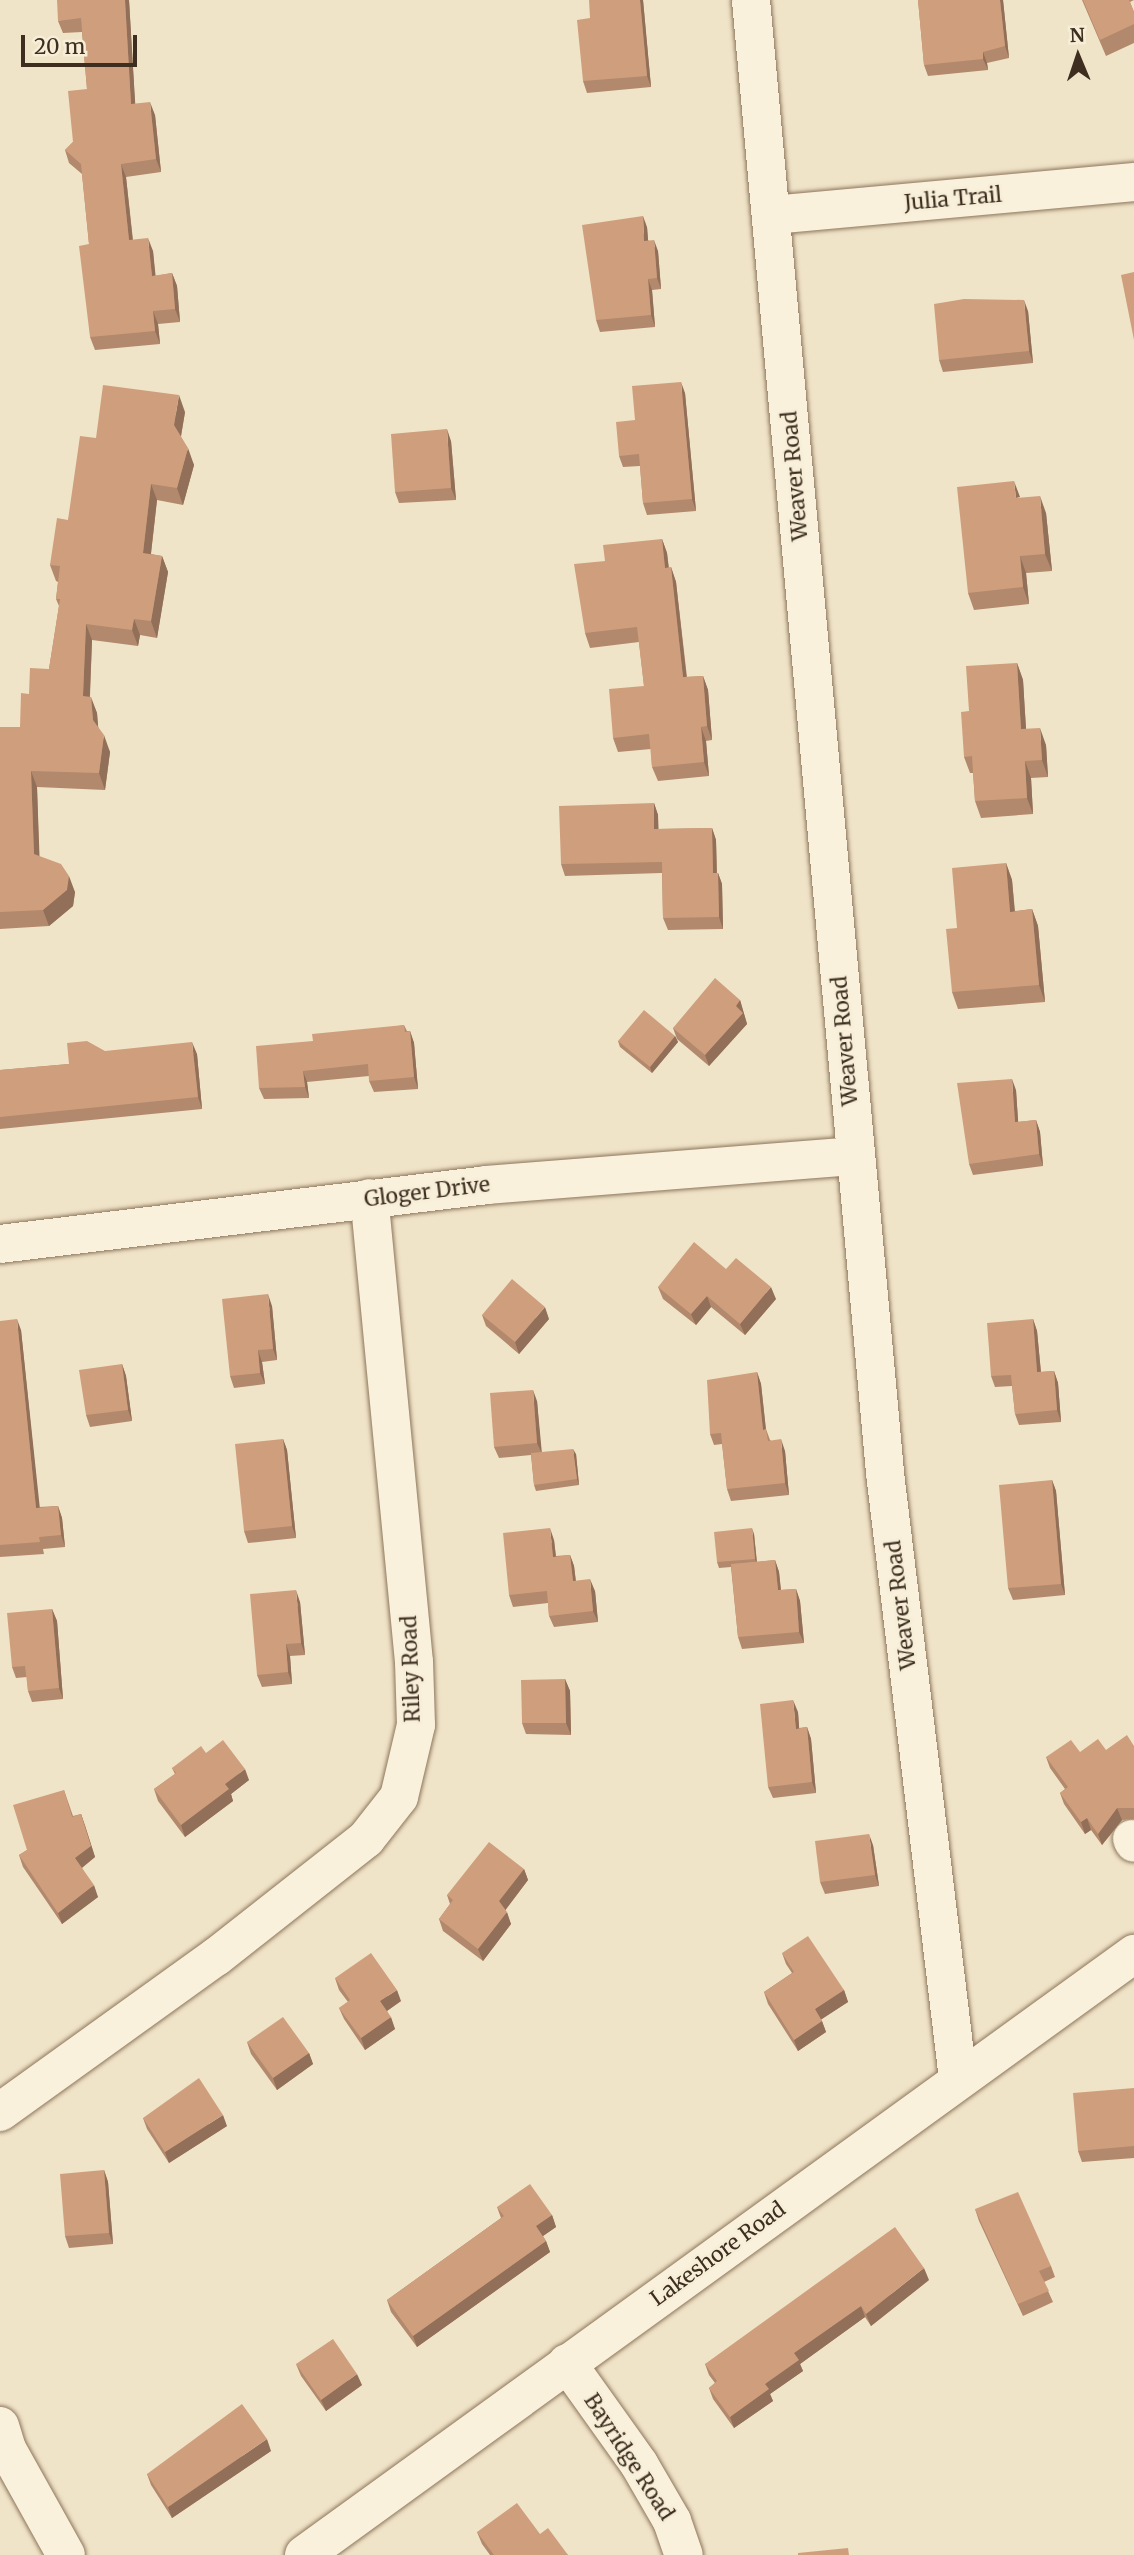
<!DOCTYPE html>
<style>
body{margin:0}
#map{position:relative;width:1134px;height:2555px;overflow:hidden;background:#f0e4c8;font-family:Merriweather,serif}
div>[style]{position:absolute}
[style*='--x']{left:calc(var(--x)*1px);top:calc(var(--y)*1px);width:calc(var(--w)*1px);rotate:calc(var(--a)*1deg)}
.roads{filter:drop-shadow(0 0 2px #8d765c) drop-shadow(0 0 2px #8d765c)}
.minor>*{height:38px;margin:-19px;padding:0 19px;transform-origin:19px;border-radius:19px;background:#faf1dc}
.wall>*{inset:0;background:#b2896c}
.shaded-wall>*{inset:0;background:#916f58}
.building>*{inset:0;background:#cf9f7d}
span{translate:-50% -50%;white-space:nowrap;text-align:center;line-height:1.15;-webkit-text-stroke:5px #f7eed8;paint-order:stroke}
.street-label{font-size:21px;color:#3d2e20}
.north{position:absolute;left:1043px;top:21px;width:70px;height:70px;-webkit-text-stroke:5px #f7eed8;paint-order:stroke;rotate:358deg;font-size:19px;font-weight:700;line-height:28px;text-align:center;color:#3d2e20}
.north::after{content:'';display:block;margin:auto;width:24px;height:32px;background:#3d2e20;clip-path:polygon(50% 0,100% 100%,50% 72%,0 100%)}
.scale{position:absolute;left:21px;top:35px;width:116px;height:32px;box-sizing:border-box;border:4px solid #3d2e20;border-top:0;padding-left:9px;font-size:21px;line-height:24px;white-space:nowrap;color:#3d2e20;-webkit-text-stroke:5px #f7eed8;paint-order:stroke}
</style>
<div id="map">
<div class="roads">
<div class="minor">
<div style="--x:751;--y:0;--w:1479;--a:84.8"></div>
<div style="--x:885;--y:1473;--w:610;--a:83.13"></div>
<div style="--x:772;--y:215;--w:364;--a:-5.2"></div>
<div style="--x:0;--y:1244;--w:490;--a:-6.9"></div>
<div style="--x:486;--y:1185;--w:371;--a:-4.5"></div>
<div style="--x:1132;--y:1839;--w:4;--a:63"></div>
<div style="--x:0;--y:2112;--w:266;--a:-35.7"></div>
<div style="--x:216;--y:1957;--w:191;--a:-38.2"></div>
<div style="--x:366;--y:1839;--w:53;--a:-51.8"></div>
<div style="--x:399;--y:1797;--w:74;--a:-76.7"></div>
<div style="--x:416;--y:1725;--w:63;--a:-91.8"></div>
<div style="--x:414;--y:1662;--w:466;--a:-95.5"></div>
<div style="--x:567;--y:2363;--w:124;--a:54.5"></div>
<div style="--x:639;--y:2464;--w:66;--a:59.9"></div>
<div style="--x:672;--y:2521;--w:36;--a:71"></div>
<div style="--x:0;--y:2426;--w:24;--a:73"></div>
<div style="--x:7;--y:2449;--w:121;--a:60.9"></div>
<div style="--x:304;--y:2555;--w:1025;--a:-35.91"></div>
</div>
</div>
<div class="wall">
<div style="clip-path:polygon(129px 0,135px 104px,155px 115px,161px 172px,126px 177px,133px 240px,153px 251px,155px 276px,172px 273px,177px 286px,180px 322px,158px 324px,160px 344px,95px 350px,90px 337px,89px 244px,82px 174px,69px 163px,65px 150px,73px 142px,87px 89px,82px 32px,63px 33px,58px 21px)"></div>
<div style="clip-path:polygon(643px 0,651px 87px,587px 93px,583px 81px,590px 18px)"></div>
<div style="clip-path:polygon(918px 0,1003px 0,1009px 58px,987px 63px,988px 70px,928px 76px,924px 65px)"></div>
<div style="clip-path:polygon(1082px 0,1134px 0,1130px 2px,1134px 12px,1134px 43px,1106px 56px)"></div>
<div style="clip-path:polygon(647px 227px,648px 240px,658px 251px,661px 289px,652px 290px,655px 327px,600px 332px,596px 320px)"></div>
<div style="clip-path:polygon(1028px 311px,1033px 363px,943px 372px,939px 360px)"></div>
<div style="clip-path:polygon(685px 393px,696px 511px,647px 515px,643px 503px,640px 466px,623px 467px,619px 456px,635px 420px)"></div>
<div style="clip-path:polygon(185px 412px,181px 437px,194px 465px,183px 505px,157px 500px,151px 554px,162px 556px,168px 572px,157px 638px,140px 635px,138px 646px,92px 640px,90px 697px,97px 713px,98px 727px,110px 752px,105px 790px,37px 787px,39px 856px,75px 892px,73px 906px,49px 926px,0 929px,0 727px,20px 727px,29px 694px,49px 669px,59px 606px,56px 599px,58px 582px,56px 581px,50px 565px,68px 520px,96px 438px)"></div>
<div style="clip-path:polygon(451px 441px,456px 500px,399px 503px,395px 492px)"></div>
<div style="clip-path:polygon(1020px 498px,1046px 513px,1052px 571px,1026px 573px,1029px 604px,974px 610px,968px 593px)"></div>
<div style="clip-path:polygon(662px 539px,667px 553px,669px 568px,671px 567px,676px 582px,687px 677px,703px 676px,708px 690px,712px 740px,706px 741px,709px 776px,658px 781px,652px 767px,651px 749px,618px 752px,613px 738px,644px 686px,639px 642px,590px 648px,585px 633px,605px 561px)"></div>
<div style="clip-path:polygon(1017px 663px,1023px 680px,1026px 729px,1046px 745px,1048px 777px,1031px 778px,1033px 814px,981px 818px,975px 801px,973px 773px,970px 773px,964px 757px,969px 711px)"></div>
<div style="clip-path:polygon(654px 803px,658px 815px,658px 829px,712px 828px,716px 840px,717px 873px,718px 873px,722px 884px,723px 929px,668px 930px,663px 918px,662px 873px,565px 876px,561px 864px)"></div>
<div style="clip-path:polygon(1006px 863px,1012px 880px,1015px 911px,1032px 909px,1038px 926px,1045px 1002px,958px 1009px,952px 992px,957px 928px)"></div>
<div style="clip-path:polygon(740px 1000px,747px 1024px,709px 1066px,677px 1039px,673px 1028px)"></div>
<div style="clip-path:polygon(404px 1025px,407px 1031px,410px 1031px,414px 1043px,418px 1089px,374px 1092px,369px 1081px,369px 1076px,307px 1082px,309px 1098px,264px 1099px,259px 1088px,313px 1041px)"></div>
<div style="clip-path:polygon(675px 1036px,678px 1042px,652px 1073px,620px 1047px,618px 1041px)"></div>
<div style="clip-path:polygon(105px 1051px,197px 1054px,202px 1109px,0 1129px,0 1070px,69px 1064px)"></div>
<div style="clip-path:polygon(1016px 1090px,1018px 1122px,1036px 1120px,1040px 1132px,1043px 1166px,973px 1175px,969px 1164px)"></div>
<div style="clip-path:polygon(726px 1269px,776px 1299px,745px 1335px,711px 1307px,696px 1325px,663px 1299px,658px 1287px)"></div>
<div style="clip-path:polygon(272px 1306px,277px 1360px,262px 1362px,265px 1384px,234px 1388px,230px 1376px)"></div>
<div style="clip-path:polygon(482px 1315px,549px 1319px,519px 1354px,486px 1326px)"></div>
<div style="clip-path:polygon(1033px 1319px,1037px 1331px,1041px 1372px,1054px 1371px,1058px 1383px,1061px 1422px,1019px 1425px,1015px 1414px,1012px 1386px,995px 1387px,991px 1376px)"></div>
<div style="clip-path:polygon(0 1321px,21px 1330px,39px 1507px,58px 1506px,62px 1518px,65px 1547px,43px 1549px,44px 1554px,0 1557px)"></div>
<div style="clip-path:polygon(122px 1364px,126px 1376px,132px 1421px,90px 1427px,86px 1415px)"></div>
<div style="clip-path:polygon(757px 1372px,761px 1384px,766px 1429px,770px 1440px,785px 1451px,789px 1495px,731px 1501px,727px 1489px,722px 1444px,714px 1445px,710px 1434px)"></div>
<div style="clip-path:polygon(537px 1401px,541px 1452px,576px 1454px,579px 1485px,536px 1491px,534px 1485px,531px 1455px,499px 1458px,494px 1447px)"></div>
<div style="clip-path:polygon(283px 1439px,287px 1450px,296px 1538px,248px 1543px,244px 1531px)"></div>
<div style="clip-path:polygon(1052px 1480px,1056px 1491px,1065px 1595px,1013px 1600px,1008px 1588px)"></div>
<div style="clip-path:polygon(754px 1534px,757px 1562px,775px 1560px,779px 1572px,781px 1590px,796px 1589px,800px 1601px,804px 1643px,742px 1649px,738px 1637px,731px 1567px,719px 1568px,717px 1562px)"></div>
<div style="clip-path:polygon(554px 1540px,556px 1556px,570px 1555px,574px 1566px,576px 1581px,595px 1591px,598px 1622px,554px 1627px,549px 1616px,548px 1603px,513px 1607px,509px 1595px)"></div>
<div style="clip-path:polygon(300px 1602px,305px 1655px,290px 1656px,292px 1684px,262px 1687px,257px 1675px)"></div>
<div style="clip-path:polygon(52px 1609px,57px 1621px,63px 1699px,32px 1702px,28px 1691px,27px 1677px,16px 1678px,12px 1667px)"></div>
<div style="clip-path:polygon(565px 1679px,570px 1691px,571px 1735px,526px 1734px,522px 1723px)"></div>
<div style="clip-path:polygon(798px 1712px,799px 1728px,807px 1727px,811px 1739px,816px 1793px,773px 1798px,768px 1787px)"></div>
<div style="clip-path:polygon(1134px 1746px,1134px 1819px,1122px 1820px,1102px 1845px,1091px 1830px,1085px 1834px,1064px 1804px,1060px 1793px,1065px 1789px,1050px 1768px,1046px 1757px,1106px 1750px)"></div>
<div style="clip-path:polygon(206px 1753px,249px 1780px,231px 1794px,233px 1801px,185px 1837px,158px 1801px,154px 1789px,175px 1774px,172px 1768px)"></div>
<div style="clip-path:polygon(64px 1790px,73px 1816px,81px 1814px,85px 1825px,95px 1857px,82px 1868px,98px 1897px,62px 1924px,23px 1867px,19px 1855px,27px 1850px)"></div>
<div style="clip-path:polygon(873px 1845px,879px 1886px,825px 1894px,820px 1882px)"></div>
<div style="clip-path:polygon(524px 1869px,528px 1880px,505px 1910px,511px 1924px,483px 1961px,443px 1931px,439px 1919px,450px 1904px,447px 1895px)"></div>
<div style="clip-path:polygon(782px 1953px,844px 1990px,848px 2002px,821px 2019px,826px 2032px,798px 2051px,768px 2004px,764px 1992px,792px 1973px,786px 1964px)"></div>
<div style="clip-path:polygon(335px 1978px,401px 2001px,387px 2011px,395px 2029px,365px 2050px,344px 2019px,339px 2008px,348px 2002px,339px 1990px)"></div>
<div style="clip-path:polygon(247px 2042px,309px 2053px,313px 2064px,277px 2090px,251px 2054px)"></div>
<div style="clip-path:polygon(1134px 2088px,1134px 2158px,1082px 2162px,1078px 2151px)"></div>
<div style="clip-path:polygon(143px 2118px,227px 2126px,169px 2163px,147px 2129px)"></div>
<div style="clip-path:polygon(104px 2170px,108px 2182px,113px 2244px,69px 2248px,65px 2236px)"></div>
<div style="clip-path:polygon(497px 2207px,552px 2215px,556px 2227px,543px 2236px,546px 2241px,550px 2252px,417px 2347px,391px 2312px,387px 2300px,501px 2218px)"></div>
<div style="clip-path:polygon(975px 2209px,1051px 2266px,1055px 2277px,1044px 2282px,1053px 2302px,1023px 2316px,979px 2221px)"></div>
<div style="clip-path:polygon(929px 2280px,871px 2326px,865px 2317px,800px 2364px,803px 2371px,770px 2394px,773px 2401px,734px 2428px,713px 2399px,709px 2388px,715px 2383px,709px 2375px,705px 2364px)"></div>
<div style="clip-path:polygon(296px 2364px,362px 2385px,326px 2411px,301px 2376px)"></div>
<div style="clip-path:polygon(271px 2451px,172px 2518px,151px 2485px,147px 2474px)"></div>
<div style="clip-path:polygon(477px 2532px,540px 2534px,568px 2555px,490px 2555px,482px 2544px)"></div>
</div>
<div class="shaded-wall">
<div style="clip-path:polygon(125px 0,129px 0,136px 117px,131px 104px)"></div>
<div style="clip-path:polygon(640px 0,643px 0,651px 87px,647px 76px)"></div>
<div style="clip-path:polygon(1000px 0,1003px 0,1009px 58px,1005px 46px)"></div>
<div style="clip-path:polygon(983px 52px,987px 63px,988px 70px,983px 59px)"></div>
<div style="clip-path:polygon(150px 102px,155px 115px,161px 172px,156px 159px)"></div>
<div style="clip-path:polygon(121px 164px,126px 177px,134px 253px,129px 240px)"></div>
<div style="clip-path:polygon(643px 216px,647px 227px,649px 252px,644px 241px)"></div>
<div style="clip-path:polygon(148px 238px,153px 251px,157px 289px,152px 276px)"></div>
<div style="clip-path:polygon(654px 240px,658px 251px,661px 289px,657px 278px)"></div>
<div style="clip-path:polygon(172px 273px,177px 286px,180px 322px,175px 309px)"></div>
<div style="clip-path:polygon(648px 279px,652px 290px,655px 327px,651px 315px)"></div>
<div style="clip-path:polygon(1024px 300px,1028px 311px,1033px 363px,1029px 351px)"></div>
<div style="clip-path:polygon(153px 311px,158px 324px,160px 344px,155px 331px)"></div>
<div style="clip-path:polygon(681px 382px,685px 393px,696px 511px,692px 499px)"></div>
<div style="clip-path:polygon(179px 395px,185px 412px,180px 441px,174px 425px)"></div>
<div style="clip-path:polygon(447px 429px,451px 441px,456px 500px,451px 488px)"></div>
<div style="clip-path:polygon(188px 448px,194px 465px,183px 505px,177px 488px)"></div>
<div style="clip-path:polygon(1014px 481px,1020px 497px,1016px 498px)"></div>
<div style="clip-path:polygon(151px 484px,157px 500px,149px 570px,143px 553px)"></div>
<div style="clip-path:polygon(1040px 496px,1046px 513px,1052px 571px,1045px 554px)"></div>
<div style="clip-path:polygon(662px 539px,667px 553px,670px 582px,665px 568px)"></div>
<div style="clip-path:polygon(162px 556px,168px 572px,157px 638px,151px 621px)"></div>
<div style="clip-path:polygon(1020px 556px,1026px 573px,1029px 604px,1023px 587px)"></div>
<div style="clip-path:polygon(671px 567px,676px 582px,688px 691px,683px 677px)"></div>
<div style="clip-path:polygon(134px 619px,140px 635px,138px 646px,132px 630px)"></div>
<div style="clip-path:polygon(86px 624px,92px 640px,89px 713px,83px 696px)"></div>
<div style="clip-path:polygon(1017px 663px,1023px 680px,1027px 746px,1021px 729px)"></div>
<div style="clip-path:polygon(703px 676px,708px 690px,712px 740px,707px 726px)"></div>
<div style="clip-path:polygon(91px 697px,97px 713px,99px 737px,93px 720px)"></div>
<div style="clip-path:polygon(701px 727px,706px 741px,709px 776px,704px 762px)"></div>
<div style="clip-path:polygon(1040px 728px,1046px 745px,1048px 777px,1042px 760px)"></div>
<div style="clip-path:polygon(104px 735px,110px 752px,105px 790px,99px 773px)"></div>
<div style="clip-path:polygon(1025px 761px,1031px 778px,1033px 814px,1027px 798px)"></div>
<div style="clip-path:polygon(31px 771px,37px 787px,40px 870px,34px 854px)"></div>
<div style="clip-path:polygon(654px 803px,658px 815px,659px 841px,654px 829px)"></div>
<div style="clip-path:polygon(712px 828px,716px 840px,717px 884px,713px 873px)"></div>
<div style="clip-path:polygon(1006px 863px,1012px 880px,1016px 928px,1010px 912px)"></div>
<div style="clip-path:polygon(718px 873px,722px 884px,723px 929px,719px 917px)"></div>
<div style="clip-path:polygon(69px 876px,75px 892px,73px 906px,49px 926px,43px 910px)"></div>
<div style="clip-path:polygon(1032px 909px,1038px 926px,1045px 1002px,1039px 985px)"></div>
<div style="clip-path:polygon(740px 1000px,747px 1024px,709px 1066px,705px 1055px,736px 1006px)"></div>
<div style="clip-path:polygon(410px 1031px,414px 1043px,418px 1089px,414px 1077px)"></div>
<div style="clip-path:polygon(675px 1036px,678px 1042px,652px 1073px,650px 1067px)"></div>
<div style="clip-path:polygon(192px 1042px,197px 1054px,202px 1109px,198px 1097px)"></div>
<div style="clip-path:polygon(303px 1071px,307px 1082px,309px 1098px,305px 1087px)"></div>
<div style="clip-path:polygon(1012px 1079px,1016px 1090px,1019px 1134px,1015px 1122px)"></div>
<div style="clip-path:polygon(1036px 1120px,1040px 1132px,1043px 1166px,1039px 1154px)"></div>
<div style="clip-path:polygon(771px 1287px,776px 1299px,745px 1335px,740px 1324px)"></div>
<div style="clip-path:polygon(268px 1294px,272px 1306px,277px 1360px,273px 1349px)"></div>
<div style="clip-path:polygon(707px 1296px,711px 1307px,696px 1325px,691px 1314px)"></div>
<div style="clip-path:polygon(545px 1307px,549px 1319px,519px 1354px,515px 1342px)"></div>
<div style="clip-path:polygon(17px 1319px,21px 1330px,41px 1519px,36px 1508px)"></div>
<div style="clip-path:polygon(1033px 1319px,1037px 1331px,1042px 1384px,1037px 1372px)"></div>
<div style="clip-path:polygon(258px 1350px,262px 1362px,265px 1384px,260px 1373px)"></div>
<div style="clip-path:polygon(122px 1364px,126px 1376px,132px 1421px,128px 1410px)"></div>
<div style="clip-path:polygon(1054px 1371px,1058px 1383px,1061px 1422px,1057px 1410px)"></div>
<div style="clip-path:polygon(757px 1372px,761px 1384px,767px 1441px,763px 1430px)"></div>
<div style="clip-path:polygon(533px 1390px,537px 1401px,542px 1454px,537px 1443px)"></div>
<div style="clip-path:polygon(283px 1439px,287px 1450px,296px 1538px,292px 1526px)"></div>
<div style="clip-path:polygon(781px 1439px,785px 1451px,789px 1495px,785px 1483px)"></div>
<div style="clip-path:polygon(573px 1449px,576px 1454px,579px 1485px,577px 1479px)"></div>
<div style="clip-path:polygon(1052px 1480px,1056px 1491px,1065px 1595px,1061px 1584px)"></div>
<div style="clip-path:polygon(58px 1506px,62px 1518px,65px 1547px,61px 1535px)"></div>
<div style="clip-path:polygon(550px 1528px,554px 1540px,557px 1568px,553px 1557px)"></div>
<div style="clip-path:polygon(752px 1528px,754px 1534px,757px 1565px,755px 1559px)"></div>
<div style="clip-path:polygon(570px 1555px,574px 1566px,577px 1593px,573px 1581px)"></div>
<div style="clip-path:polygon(775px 1560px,779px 1572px,782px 1602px,778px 1590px)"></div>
<div style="clip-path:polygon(590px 1579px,595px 1591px,598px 1622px,593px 1611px)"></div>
<div style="clip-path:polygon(796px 1589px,800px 1601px,804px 1643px,799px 1632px)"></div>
<div style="clip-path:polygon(296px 1590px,300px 1602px,305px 1655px,301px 1643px)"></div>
<div style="clip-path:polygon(52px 1609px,57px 1621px,63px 1699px,59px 1688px)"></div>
<div style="clip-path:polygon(286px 1644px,290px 1656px,292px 1684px,288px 1672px)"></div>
<div style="clip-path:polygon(565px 1679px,570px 1691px,571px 1735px,566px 1723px)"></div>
<div style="clip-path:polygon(793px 1700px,798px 1712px,800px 1740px,796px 1729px)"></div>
<div style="clip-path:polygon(807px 1727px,811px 1739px,816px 1793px,812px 1782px)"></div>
<div style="clip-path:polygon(245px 1769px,249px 1780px,231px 1794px,233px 1801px,185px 1837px,181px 1825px,225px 1784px)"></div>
<div style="clip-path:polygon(1117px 1808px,1122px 1820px,1102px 1845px,1098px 1834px)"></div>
<div style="clip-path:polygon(81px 1814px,95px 1857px,79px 1870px,75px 1858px)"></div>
<div style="clip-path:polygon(1087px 1818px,1091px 1830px,1085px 1834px,1081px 1822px)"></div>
<div style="clip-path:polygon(869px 1834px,873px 1845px,879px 1886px,875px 1875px)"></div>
<div style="clip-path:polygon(524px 1869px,528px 1880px,504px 1912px,499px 1901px)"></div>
<div style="clip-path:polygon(94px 1885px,98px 1897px,62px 1924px,58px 1913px)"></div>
<div style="clip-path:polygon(507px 1912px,511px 1924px,483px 1961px,478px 1949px)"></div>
<div style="clip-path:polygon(397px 1990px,401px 2001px,384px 2013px,380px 2001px)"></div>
<div style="clip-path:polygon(844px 1990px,848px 2002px,819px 2021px,815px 2009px)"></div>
<div style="clip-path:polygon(391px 2017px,395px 2029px,365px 2050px,361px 2038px)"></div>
<div style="clip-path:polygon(822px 2021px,826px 2032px,798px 2051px,794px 2040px)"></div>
<div style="clip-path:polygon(309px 2053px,313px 2064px,277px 2090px,273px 2078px)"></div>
<div style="clip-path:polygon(223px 2115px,227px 2126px,169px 2163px,165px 2152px)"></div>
<div style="clip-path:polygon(104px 2170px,108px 2182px,113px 2244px,109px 2233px)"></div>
<div style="clip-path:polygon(552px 2215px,556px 2227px,540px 2238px,536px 2226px)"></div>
<div style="clip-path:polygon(546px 2241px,550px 2252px,417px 2347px,413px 2336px)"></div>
<div style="clip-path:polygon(924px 2268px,929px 2280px,871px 2326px,866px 2314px)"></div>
<div style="clip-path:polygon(861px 2306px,865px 2317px,800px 2364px,803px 2371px,770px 2394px,773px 2401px,734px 2428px,730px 2417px,765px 2384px,794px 2353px)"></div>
<div style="clip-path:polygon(357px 2374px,362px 2385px,326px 2411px,321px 2400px)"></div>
<div style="clip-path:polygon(267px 2439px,271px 2451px,172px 2518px,168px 2507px)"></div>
</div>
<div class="building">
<div style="clip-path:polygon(57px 0,125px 0,131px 104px,150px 102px,156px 159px,121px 164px,129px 240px,148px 238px,152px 276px,172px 273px,175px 309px,153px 311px,155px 331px,90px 337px,79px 246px,89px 244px,81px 164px,65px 150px,73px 142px,68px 91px,87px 89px,81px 18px,58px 21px)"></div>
<div style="clip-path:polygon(589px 0,640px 0,647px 76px,583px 81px,577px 20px,590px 18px)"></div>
<div style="clip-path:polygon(918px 0,1000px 0,1005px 46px,983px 52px,983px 59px,924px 65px)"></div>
<div style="clip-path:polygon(1083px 0,1129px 0,1134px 12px,1134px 24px,1100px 40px)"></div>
<div style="clip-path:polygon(643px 216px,644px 241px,654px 240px,657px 278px,648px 279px,651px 315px,596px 320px,582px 225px)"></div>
<div style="clip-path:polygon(1134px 272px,1134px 340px,1121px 275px)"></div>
<div style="clip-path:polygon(964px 299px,1024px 300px,1029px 351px,939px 360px,934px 304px)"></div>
<div style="clip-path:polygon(681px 382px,692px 499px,643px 503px,639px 454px,619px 456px,616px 422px,635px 420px,632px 386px)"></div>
<div style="clip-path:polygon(103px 385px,179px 395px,174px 425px,188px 448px,177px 488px,151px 484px,143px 553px,162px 556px,151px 621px,134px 619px,132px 630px,86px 624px,83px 696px,91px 697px,93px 720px,104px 735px,99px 773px,31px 771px,34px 854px,61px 864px,69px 876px,67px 890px,43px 910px,0 912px,0 727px,20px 727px,21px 693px,29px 694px,30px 668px,49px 669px,60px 599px,56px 599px,60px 566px,50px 565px,57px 518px,68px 520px,80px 436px,96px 438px)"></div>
<div style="clip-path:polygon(447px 429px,451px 488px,395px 492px,391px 434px)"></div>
<div style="clip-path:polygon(1014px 481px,1016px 498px,1040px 496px,1045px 554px,1020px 556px,1023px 587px,968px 593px,957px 487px)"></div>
<div style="clip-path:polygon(662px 539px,665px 568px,671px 567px,683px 677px,703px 676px,707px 726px,701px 727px,704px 762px,652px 767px,649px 734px,613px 738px,609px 689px,644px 686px,637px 627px,585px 633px,574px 564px,605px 561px,603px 545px)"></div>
<div style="clip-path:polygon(1017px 663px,1021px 729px,1040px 728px,1042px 760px,1025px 761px,1027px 798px,975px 801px,972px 756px,964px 757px,961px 712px,969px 711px,966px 666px)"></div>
<div style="clip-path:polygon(654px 803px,654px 829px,712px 828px,713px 873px,718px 873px,719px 917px,663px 918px,662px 862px,561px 864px,559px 806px)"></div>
<div style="clip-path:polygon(1006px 863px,1010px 912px,1032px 909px,1039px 985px,952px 992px,946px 929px,957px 928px,952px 868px)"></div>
<div style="clip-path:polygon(715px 978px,740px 1000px,736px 1006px,743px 1013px,705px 1055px,673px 1028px)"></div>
<div style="clip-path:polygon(644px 1010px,675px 1036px,650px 1067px,618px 1041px)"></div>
<div style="clip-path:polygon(404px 1025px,405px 1032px,410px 1031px,414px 1077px,369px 1081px,368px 1064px,303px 1071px,305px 1087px,259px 1088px,256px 1046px,313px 1041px,312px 1034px)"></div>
<div style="clip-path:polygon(87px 1041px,105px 1051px,192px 1042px,198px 1097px,0 1117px,0 1070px,69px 1064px,67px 1043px)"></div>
<div style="clip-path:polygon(1012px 1079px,1015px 1122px,1036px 1120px,1039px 1154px,969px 1164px,957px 1083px)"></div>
<div style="clip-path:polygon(694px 1242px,726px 1269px,736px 1258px,771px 1287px,740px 1324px,707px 1296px,691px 1314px,658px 1287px)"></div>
<div style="clip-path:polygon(512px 1279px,545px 1307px,515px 1342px,482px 1315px)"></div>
<div style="clip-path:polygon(268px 1294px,273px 1349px,258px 1350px,260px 1373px,230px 1376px,222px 1299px)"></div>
<div style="clip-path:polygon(17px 1319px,36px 1508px,58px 1506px,61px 1535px,39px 1537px,40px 1542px,0 1545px,0 1321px)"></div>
<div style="clip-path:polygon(1033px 1319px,1037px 1372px,1054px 1371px,1057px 1410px,1015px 1414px,1011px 1375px,991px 1376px,987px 1323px)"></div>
<div style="clip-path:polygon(122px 1364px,128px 1410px,86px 1415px,79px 1370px)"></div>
<div style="clip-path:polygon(757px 1372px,763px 1430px,766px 1429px,768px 1441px,781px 1439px,785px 1483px,727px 1489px,721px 1433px,710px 1434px,707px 1380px)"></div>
<div style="clip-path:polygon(533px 1390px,537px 1443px,494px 1447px,490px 1393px)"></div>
<div style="clip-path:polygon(283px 1439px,292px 1526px,244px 1531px,235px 1444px)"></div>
<div style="clip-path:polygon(573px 1449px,577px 1479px,534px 1485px,531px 1453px)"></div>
<div style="clip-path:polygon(1052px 1480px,1061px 1584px,1008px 1588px,999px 1485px)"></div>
<div style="clip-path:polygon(550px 1528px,553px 1557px,570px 1555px,573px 1581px,590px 1579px,593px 1611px,549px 1616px,547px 1591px,509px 1595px,503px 1533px)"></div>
<div style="clip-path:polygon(752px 1528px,755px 1559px,717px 1562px,714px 1532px)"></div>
<div style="clip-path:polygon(775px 1560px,778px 1590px,796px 1589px,799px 1632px,738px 1637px,731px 1564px)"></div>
<div style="clip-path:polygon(296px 1590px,301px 1643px,286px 1644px,288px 1672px,257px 1675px,250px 1594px)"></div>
<div style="clip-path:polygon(52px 1609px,59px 1688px,28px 1691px,25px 1666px,12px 1667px,7px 1613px)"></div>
<div style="clip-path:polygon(565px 1679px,566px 1723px,522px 1723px,521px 1680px)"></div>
<div style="clip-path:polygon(793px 1700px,796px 1729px,807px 1727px,812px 1782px,768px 1787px,760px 1704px)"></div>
<div style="clip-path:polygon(1127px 1735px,1134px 1746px,1134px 1808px,1117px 1808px,1098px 1834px,1087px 1818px,1081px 1822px,1060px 1793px,1068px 1787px,1046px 1757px,1071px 1740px,1080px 1752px,1098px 1739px,1106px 1750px)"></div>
<div style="clip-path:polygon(223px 1740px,245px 1769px,225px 1784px,229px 1789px,181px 1825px,154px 1789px,176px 1773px,172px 1768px,201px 1746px,206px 1753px)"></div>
<div style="clip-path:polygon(64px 1790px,72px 1817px,81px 1814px,91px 1846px,75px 1858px,94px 1885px,58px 1913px,19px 1855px,27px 1850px,13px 1805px)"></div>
<div style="clip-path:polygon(869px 1834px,875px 1875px,820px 1882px,815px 1841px)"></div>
<div style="clip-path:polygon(489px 1842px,524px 1869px,499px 1901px,507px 1912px,478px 1949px,439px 1919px,453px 1900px,447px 1895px)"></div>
<div style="clip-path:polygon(808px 1936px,844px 1990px,815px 2009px,822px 2021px,794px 2040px,764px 1992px,794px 1972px,782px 1953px)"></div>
<div style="clip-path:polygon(371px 1953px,397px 1990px,380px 2001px,391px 2017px,361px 2038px,339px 2008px,350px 2000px,335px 1978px)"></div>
<div style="clip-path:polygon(283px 2017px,309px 2053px,273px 2078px,247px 2042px)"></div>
<div style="clip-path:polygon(199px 2078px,223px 2115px,165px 2152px,143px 2118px)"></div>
<div style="clip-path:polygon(1134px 2088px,1134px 2146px,1078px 2151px,1073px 2093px)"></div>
<div style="clip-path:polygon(104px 2170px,109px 2233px,65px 2236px,60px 2174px)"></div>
<div style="clip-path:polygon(530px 2184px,552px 2215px,536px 2226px,546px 2241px,413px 2336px,387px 2300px,504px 2216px,497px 2207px)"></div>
<div style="clip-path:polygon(1018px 2192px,1051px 2266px,1039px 2271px,1049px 2291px,1018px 2304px,975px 2209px)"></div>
<div style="clip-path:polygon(895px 2227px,924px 2268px,866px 2314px,861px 2306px,794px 2353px,799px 2360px,765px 2384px,769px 2389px,730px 2417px,709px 2388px,717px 2381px,705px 2364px)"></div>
<div style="clip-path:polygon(333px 2339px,357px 2374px,321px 2400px,296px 2364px)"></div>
<div style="clip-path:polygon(242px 2404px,267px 2439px,168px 2507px,147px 2474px)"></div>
<div style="clip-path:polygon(517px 2503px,540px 2534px,548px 2528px,568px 2555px,494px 2555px,477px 2532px)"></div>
<div style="clip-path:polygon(848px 2548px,849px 2555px,798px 2555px,798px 2553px)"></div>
</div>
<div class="street-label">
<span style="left:953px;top:199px;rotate:-5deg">Julia Trail</span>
<span style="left:795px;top:476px;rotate:-95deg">Weaver Road</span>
<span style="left:845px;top:1041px;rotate:-95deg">Weaver Road</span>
<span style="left:427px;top:1192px;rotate:-7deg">Gloger Drive</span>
<span style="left:901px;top:1605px;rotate:-97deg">Weaver Road</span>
<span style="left:411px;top:1669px;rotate:-92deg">Riley Road</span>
<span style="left:718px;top:2254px;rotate:-36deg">Lakeshore Road</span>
<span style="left:629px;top:2457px;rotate:57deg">Bayridge Road</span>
</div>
<div class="north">N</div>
<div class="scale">20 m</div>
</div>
